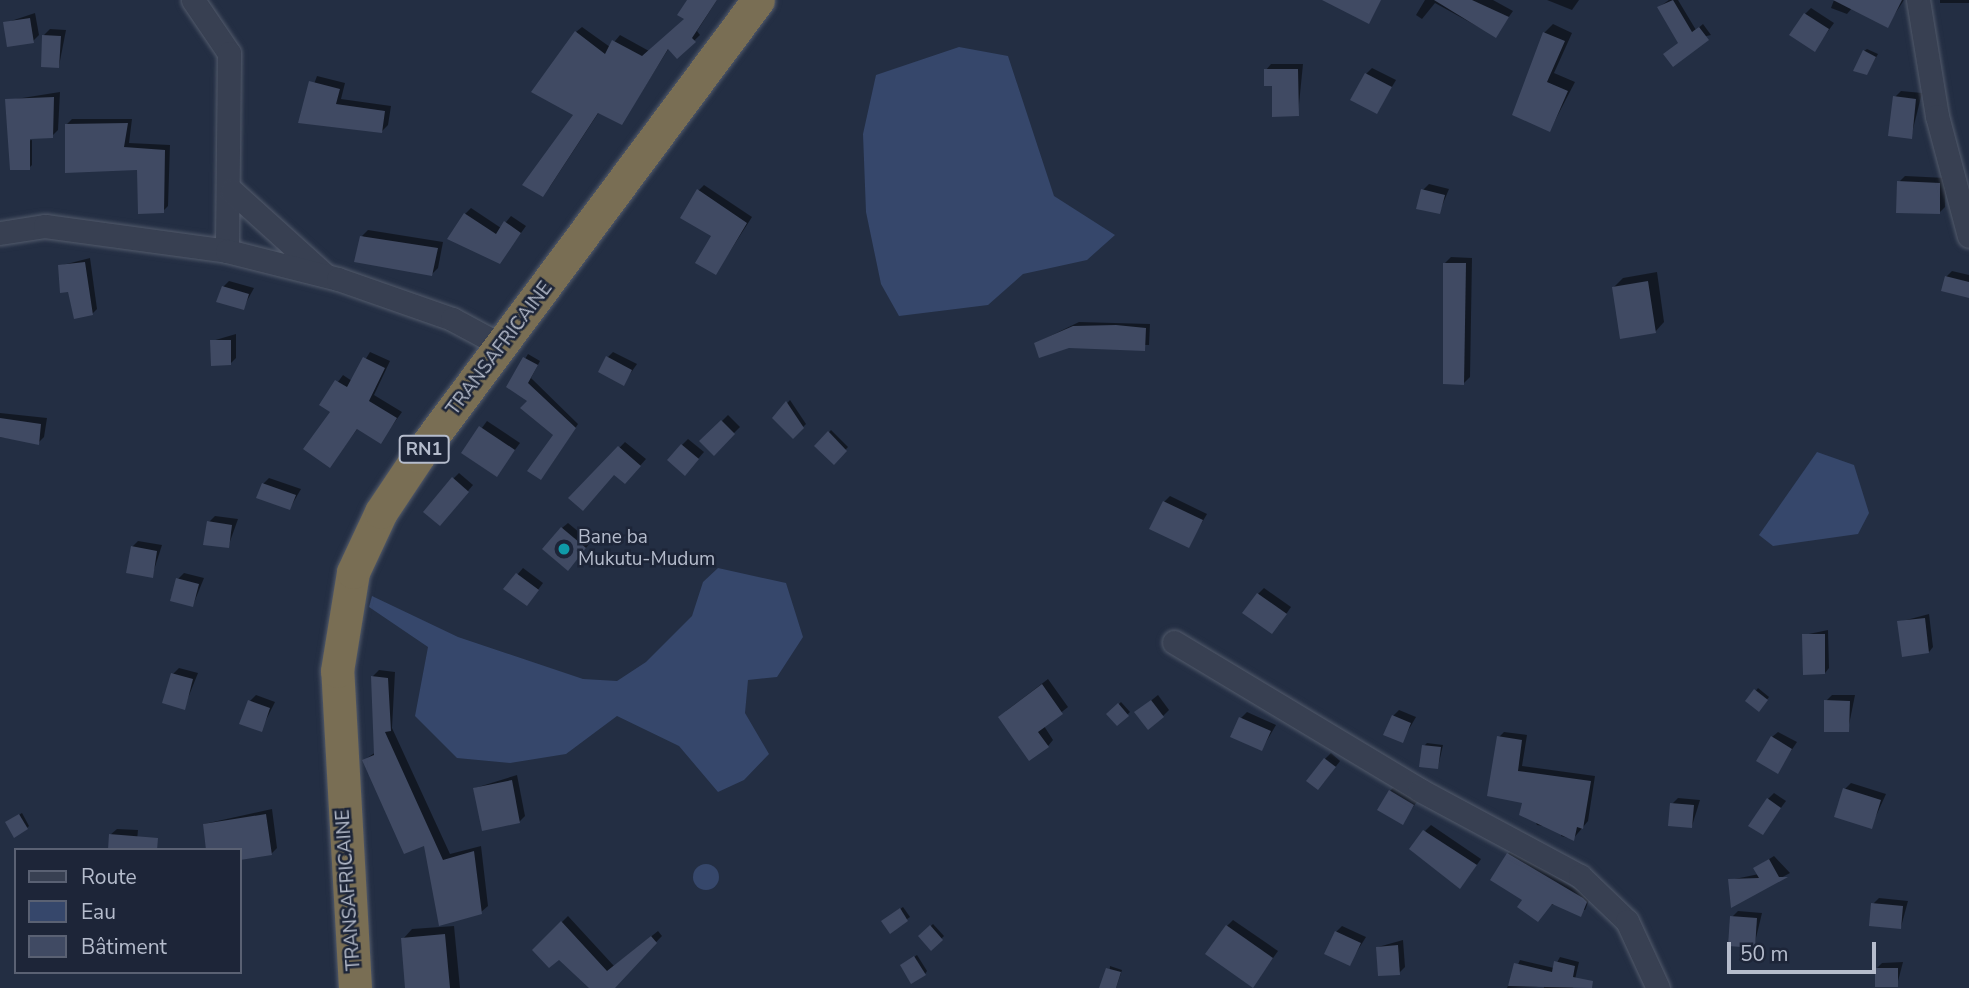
<!DOCTYPE html>
<meta charset="utf-8">
<style>
body{margin:0}
#map{position:relative;width:1969px;height:988px;overflow:hidden;background:#232e43;font-family:"Nunito Sans",sans-serif}
div>[style]{position:absolute}
[style*='--x']{left:calc(var(--x)*1px);top:calc(var(--y)*1px);width:calc(var(--w)*1px);rotate:calc(var(--a)*1deg)}
.water>*{inset:0;background:#36476b}
.round{border-radius:50%}
.shadow>*{inset:0;background:#0007}
.building>*{inset:0;background:#404a63}
.roads{filter:drop-shadow(0 0 2px #535b6c) drop-shadow(0 0 2px #535b6c)}
.minor>*{height:23px;margin:-11.5px;padding:0 11.5px;transform-origin:11.5px;border-radius:11.5px;background:#384052}
.highway>*{height:33px;margin:-16.5px;padding:0 16.5px;transform-origin:16.5px;border-radius:16.5px;background:#796e54}
.dots>*{width:19px;height:19px;translate:-50% -50%;box-sizing:border-box;border:4px solid #1d2538;border-radius:50%}
span{translate:-50% -50%;white-space:nowrap;text-align:center;line-height:1.15;-webkit-text-stroke:5px #1d2538;paint-order:stroke}
.shield-label span{padding:2px 5px;background:#1d2538;border:2px solid;border-radius:5px;-webkit-text-stroke-width:0}
.shield-label{font-size:18px;color:#b5bccc;font-weight:700}
.street-label{font-size:19px;color:#b5bccc}
.poi-label{font-size:19px;color:#b5bccc}
.left{translate:0 -50%;text-align:left}
.legend{position:absolute;left:14px;top:848px;width:228px;height:126px;box-sizing:border-box;background:#1d2538;border:2px solid #5a6173;margin:0;padding:9px 12px;list-style:none;font-size:21px;color:#b5bccc}
.legend li{display:flex;align-items:center;gap:14px;height:35px}
.legend b{width:35px;border:2px solid #5a6173}
.scale{position:absolute;left:1727px;top:942px;width:149px;height:32px;box-sizing:border-box;border:4px solid #b5bccc;border-top:0;padding-left:9px;font-size:21px;line-height:24px;white-space:nowrap;color:#b5bccc;-webkit-text-stroke:5px #1d2538;paint-order:stroke}
</style>
<div id="map">
<div class="water">
<div style="clip-path:polygon(959px 47px,1008px 56px,1054px 196px,1115px 235px,1087px 260px,1023px 274px,988px 305px,899px 316px,881px 284px,866px 212px,863px 134px,876px 75px)"></div>
<div style="clip-path:polygon(1817px 452px,1854px 465px,1869px 513px,1858px 534px,1773px 546px,1759px 535px)"></div>
<div style="clip-path:polygon(718px 568px,786px 583px,803px 637px,777px 677px,748px 680px,745px 713px,769px 754px,744px 780px,718px 792px,679px 746px,617px 716px,566px 754px,510px 763px,457px 758px,415px 716px,428px 647px,369px 607px,372px 596px,458px 637px,583px 679px,617px 681px,646px 662px,692px 616px,703px 582px)"></div>
<div class="round" style="left:693px;top:864px;width:26px;height:26px"></div>
</div>
<div class="shadow">
<div style="clip-path:polygon(689px 0,717px 0,697px 31px,700px 35px,677px 57px,669px 48px,622px 123px,599px 112px,549px 188px,576px 115px,576px 32px,582px 27px,610px 47px,620px 35px,649px 51px,686px 19px)"></div>
<div style="clip-path:polygon(1425px 0,1493px 0,1513px 11px,1495px 36px,1435px 3px,1422px 19px,1416px 15px)"></div>
<div style="clip-path:polygon(1547px 0,1579px 0,1572px 10px)"></div>
<div style="clip-path:polygon(1669px 0,1678px 0,1696px 30px,1703px 24px,1711px 35px,1680px 42px,1659px 7px)"></div>
<div style="clip-path:polygon(1834px 0,1904px 0,1887px 26px,1852px 8px,1847px 14px,1831px 8px)"></div>
<div style="clip-path:polygon(1940px 0,1969px 0,1969px 3px,1940px 3px)"></div>
<div style="clip-path:polygon(1811px 8px,1834px 23px,1815px 49px,1805px 14px)"></div>
<div style="clip-path:polygon(35px 13px,39px 35px,33px 41px,5px 23px)"></div>
<div style="clip-path:polygon(1553px 24px,1572px 33px,1554px 73px,1575px 82px,1550px 130px,1544px 33px)"></div>
<div style="clip-path:polygon(50px 29px,66px 30px,59px 66px,44px 35px)"></div>
<div style="clip-path:polygon(1867px 49px,1878px 54px,1867px 73px,1864px 51px)"></div>
<div style="clip-path:polygon(1271px 64px,1303px 64px,1298px 114px,1266px 70px)"></div>
<div style="clip-path:polygon(1372px 68px,1396px 80px,1377px 112px,1366px 74px)"></div>
<div style="clip-path:polygon(317px 76px,345px 83px,341px 99px,391px 106px,388px 125px,382px 131px,300px 122px)"></div>
<div style="clip-path:polygon(1901px 91px,1922px 93px,1911px 137px,1895px 97px)"></div>
<div style="clip-path:polygon(60px 92px,58px 130px,52px 136px,16px 99px)"></div>
<div style="clip-path:polygon(72px 119px,132px 119px,129px 143px,170px 145px,168px 206px,163px 211px,139px 168px,66px 125px)"></div>
<div style="clip-path:polygon(32px 140px,32px 165px,29px 168px,14px 143px)"></div>
<div style="clip-path:polygon(1905px 176px,1946px 178px,1945px 207px,1939px 213px,1899px 182px)"></div>
<div style="clip-path:polygon(1429px 184px,1449px 189px,1439px 213px,1423px 190px)"></div>
<div style="clip-path:polygon(704px 185px,752px 217px,716px 273px,713px 235px,698px 191px)"></div>
<div style="clip-path:polygon(471px 208px,501px 228px,511px 216px,526px 226px,500px 262px,465px 214px)"></div>
<div style="clip-path:polygon(368px 230px,443px 242px,438px 268px,432px 274px,362px 236px)"></div>
<div style="clip-path:polygon(1451px 257px,1472px 258px,1470px 377px,1464px 383px,1445px 263px)"></div>
<div style="clip-path:polygon(90px 258px,97px 309px,92px 314px,69px 290px,59px 266px)"></div>
<div style="clip-path:polygon(1952px 271px,1969px 275px,1969px 296px,1946px 277px)"></div>
<div style="clip-path:polygon(1657px 272px,1664px 322px,1655px 332px,1614px 287px,1623px 278px)"></div>
<div style="clip-path:polygon(229px 281px,254px 288px,243px 308px,223px 287px)"></div>
<div style="clip-path:polygon(1079px 322px,1150px 324px,1149px 345px,1036px 343px)"></div>
<div style="clip-path:polygon(236px 334px,236px 358px,230px 364px,212px 341px)"></div>
<div style="clip-path:polygon(370px 352px,390px 361px,374px 395px,402px 412px,381px 441px,358px 428px,330px 466px,333px 411px,322px 404px,343px 375px,352px 381px)"></div>
<div style="clip-path:polygon(613px 352px,637px 364px,623px 384px,607px 358px)"></div>
<div style="clip-path:polygon(528px 354px,540px 361px,531px 378px,578px 424px,544px 475px,555px 435px,529px 400px,508px 387px)"></div>
<div style="clip-path:polygon(790px 400px,806px 424px,793px 437px,774px 418px)"></div>
<div style="clip-path:polygon(0 413px,47px 418px,44px 437px,38px 443px,0 437px)"></div>
<div style="clip-path:polygon(728px 415px,740px 427px,714px 453px,702px 441px)"></div>
<div style="clip-path:polygon(487px 421px,520px 443px,497px 474px,464px 452px)"></div>
<div style="clip-path:polygon(831px 430px,848px 447px,834px 462px,817px 446px)"></div>
<div style="clip-path:polygon(688px 439px,704px 452px,691px 467px,682px 445px)"></div>
<div style="clip-path:polygon(625px 442px,646px 459px,631px 476px,614px 473px,571px 498px)"></div>
<div style="clip-path:polygon(459px 473px,473px 485px,446px 517px,453px 479px)"></div>
<div style="clip-path:polygon(269px 478px,301px 489px,290px 508px,263px 484px)"></div>
<div style="clip-path:polygon(1170px 496px,1207px 514px,1188px 546px,1164px 502px)"></div>
<div style="clip-path:polygon(215px 516px,238px 519px,228px 547px,209px 522px)"></div>
<div style="clip-path:polygon(568px 523px,591px 542px,574px 562px,562px 528px)"></div>
<div style="clip-path:polygon(138px 541px,162px 545px,152px 576px,132px 547px)"></div>
<div style="clip-path:polygon(523px 568px,543px 583px,532px 598px,506px 588px)"></div>
<div style="clip-path:polygon(184px 573px,204px 578px,193px 605px,178px 579px)"></div>
<div style="clip-path:polygon(1264px 588px,1291px 607px,1278px 626px,1258px 594px)"></div>
<div style="clip-path:polygon(1929px 614px,1933px 647px,1929px 652px,1899px 622px)"></div>
<div style="clip-path:polygon(1828px 630px,1829px 668px,1825px 673px,1804px 635px)"></div>
<div style="clip-path:polygon(179px 668px,198px 673px,184px 708px,173px 674px)"></div>
<div style="clip-path:polygon(379px 670px,395px 672px,392px 728px,450px 854px,481px 846px,488px 906px,481px 912px,364px 760px,376px 752px,372px 677px)"></div>
<div style="clip-path:polygon(1048px 679px,1068px 707px,1044px 726px,1053px 740px,1048px 746px,1006px 711px)"></div>
<div style="clip-path:polygon(1758px 688px,1769px 697px,1761px 707px,1748px 701px)"></div>
<div style="clip-path:polygon(256px 695px,275px 702px,261px 730px,250px 701px)"></div>
<div style="clip-path:polygon(1158px 695px,1169px 710px,1163px 716px,1143px 707px)"></div>
<div style="clip-path:polygon(1832px 695px,1855px 695px,1848px 730px,1826px 701px)"></div>
<div style="clip-path:polygon(1121px 702px,1130px 712px,1117px 724px,1108px 714px)"></div>
<div style="clip-path:polygon(1399px 710px,1416px 717px,1402px 741px,1393px 716px)"></div>
<div style="clip-path:polygon(1247px 712px,1276px 725px,1262px 749px,1241px 718px)"></div>
<div style="clip-path:polygon(1504px 732px,1527px 735px,1522px 766px,1595px 776px,1588px 821px,1573px 839px,1561px 836px,1563px 829px,1537px 825px,1499px 737px)"></div>
<div style="clip-path:polygon(1778px 732px,1797px 742px,1777px 772px,1772px 737px)"></div>
<div style="clip-path:polygon(1427px 743px,1443px 745px,1438px 767px,1424px 746px)"></div>
<div style="clip-path:polygon(1331px 753px,1340px 761px,1324px 782px,1325px 759px)"></div>
<div style="clip-path:polygon(517px 775px,525px 816px,519px 822px,475px 788px)"></div>
<div style="clip-path:polygon(1851px 783px,1886px 794px,1871px 827px,1845px 789px)"></div>
<div style="clip-path:polygon(1396px 785px,1419px 799px,1402px 822px,1390px 791px)"></div>
<div style="clip-path:polygon(1774px 793px,1786px 801px,1762px 833px,1768px 799px)"></div>
<div style="clip-path:polygon(1678px 798px,1700px 800px,1692px 826px,1672px 804px)"></div>
<div style="clip-path:polygon(272px 809px,277px 848px,271px 854px,240px 858px,240px 850px,204px 824px)"></div>
<div style="clip-path:polygon(22px 813px,29px 826px,27px 828px,10px 820px)"></div>
<div style="clip-path:polygon(1431px 825px,1481px 859px,1466px 880px,1425px 831px)"></div>
<div style="clip-path:polygon(117px 829px,138px 830px,136px 850px,110px 835px)"></div>
<div style="clip-path:polygon(1512px 850px,1590px 898px,1585px 910px,1525px 900px,1508px 854px)"></div>
<div style="clip-path:polygon(1774px 856px,1790px 873px,1732px 905px,1730px 880px,1759px 874px,1755px 868px)"></div>
<div style="clip-path:polygon(1879px 898px,1908px 901px,1901px 927px,1873px 904px)"></div>
<div style="clip-path:polygon(903px 907px,910px 917px,890px 931px,886px 919px)"></div>
<div style="clip-path:polygon(1738px 911px,1762px 913px,1754px 946px,1732px 917px)"></div>
<div style="clip-path:polygon(568px 916px,614px 966px,658px 931px,662px 936px,612px 988px,592px 988px,559px 957px,534px 950px)"></div>
<div style="clip-path:polygon(1233px 920px,1278px 951px,1258px 979px,1227px 926px)"></div>
<div style="clip-path:polygon(933px 924px,944px 936px,931px 949px,920px 936px)"></div>
<div style="clip-path:polygon(454px 926px,460px 988px,407px 988px,403px 939px,412px 929px)"></div>
<div style="clip-path:polygon(1342px 926px,1366px 937px,1349px 964px,1336px 932px)"></div>
<div style="clip-path:polygon(1403px 940px,1405px 967px,1399px 973px,1378px 947px)"></div>
<div style="clip-path:polygon(917px 955px,927px 971px,925px 974px,905px 963px)"></div>
<div style="clip-path:polygon(1560px 957px,1579px 962px,1573px 988px,1544px 988px,1543px 980px,1537px 987px,1507px 988px,1520px 960px,1554px 968px)"></div>
<div style="clip-path:polygon(1903px 962px,1897px 985px,1876px 969px,1882px 963px)"></div>
<div style="clip-path:polygon(1110px 966px,1122px 970px,1116px 988px,1108px 988px)"></div>
</div>
<div class="building">
<div style="clip-path:polygon(687px 0,717px 0,692px 38px,696px 42px,677px 59px,668px 49px,622px 125px,598px 113px,543px 197px,522px 185px,573px 115px,531px 92px,575px 31px,605px 54px,612px 40px,642px 56px,684px 19px,677px 15px)"></div>
<div style="clip-path:polygon(1322px 0,1381px 0,1369px 24px)"></div>
<div style="clip-path:polygon(1434px 0,1472px 0,1509px 17px,1496px 38px)"></div>
<div style="clip-path:polygon(1673px 0,1692px 32px,1699px 27px,1709px 40px,1673px 67px,1663px 54px,1678px 43px,1657px 7px)"></div>
<div style="clip-path:polygon(1833px 0,1902px 0,1888px 28px)"></div>
<div style="clip-path:polygon(1804px 13px,1829px 29px,1815px 52px,1789px 35px)"></div>
<div style="clip-path:polygon(30px 18px,34px 43px,7px 47px,3px 22px)"></div>
<div style="clip-path:polygon(1543px 32px,1565px 41px,1547px 82px,1568px 91px,1550px 132px,1512px 115px)"></div>
<div style="clip-path:polygon(42px 35px,61px 36px,59px 68px,41px 67px)"></div>
<div style="clip-path:polygon(1863px 50px,1876px 57px,1867px 75px,1853px 71px)"></div>
<div style="clip-path:polygon(1264px 69px,1298px 69px,1299px 116px,1272px 117px,1272px 86px,1264px 86px)"></div>
<div style="clip-path:polygon(1365px 73px,1392px 87px,1377px 114px,1350px 100px)"></div>
<div style="clip-path:polygon(309px 81px,340px 89px,336px 104px,385px 111px,382px 133px,298px 123px)"></div>
<div style="clip-path:polygon(1893px 96px,1916px 99px,1912px 139px,1888px 136px)"></div>
<div style="clip-path:polygon(54px 97px,53px 138px,30px 139px,30px 170px,10px 170px,5px 99px)"></div>
<div style="clip-path:polygon(128px 123px,124px 147px,165px 150px,164px 213px,138px 214px,137px 170px,65px 173px,65px 124px)"></div>
<div style="clip-path:polygon(1897px 181px,1940px 183px,1940px 214px,1896px 213px)"></div>
<div style="clip-path:polygon(697px 189px,747px 223px,716px 275px,695px 263px,711px 236px,680px 218px)"></div>
<div style="clip-path:polygon(1421px 189px,1445px 195px,1440px 214px,1416px 209px)"></div>
<div style="clip-path:polygon(464px 213px,496px 234px,504px 221px,521px 233px,500px 264px,447px 239px)"></div>
<div style="clip-path:polygon(360px 236px,438px 248px,432px 276px,354px 262px)"></div>
<div style="clip-path:polygon(85px 262px,93px 315px,74px 319px,68px 292px,60px 293px,58px 265px)"></div>
<div style="clip-path:polygon(1443px 263px,1466px 263px,1464px 385px,1443px 384px)"></div>
<div style="clip-path:polygon(1945px 276px,1969px 282px,1969px 298px,1941px 291px)"></div>
<div style="clip-path:polygon(1648px 281px,1656px 333px,1620px 339px,1612px 287px)"></div>
<div style="clip-path:polygon(222px 286px,249px 294px,244px 310px,216px 302px)"></div>
<div style="clip-path:polygon(1116px 325px,1146px 328px,1145px 351px,1069px 348px,1039px 358px,1034px 343px,1073px 326px)"></div>
<div style="clip-path:polygon(210px 340px,231px 340px,231px 365px,211px 366px)"></div>
<div style="clip-path:polygon(606px 356px,632px 370px,624px 386px,598px 372px)"></div>
<div style="clip-path:polygon(363px 357px,385px 368px,369px 401px,397px 418px,381px 444px,357px 429px,330px 468px,303px 449px,330px 412px,319px 405px,335px 380px,347px 387px)"></div>
<div style="clip-path:polygon(523px 357px,538px 365px,528px 383px,576px 428px,541px 480px,527px 471px,553px 435px,520px 408px,527px 401px,506px 387px)"></div>
<div style="clip-path:polygon(786px 401px,804px 428px,793px 439px,772px 418px)"></div>
<div style="clip-path:polygon(0 418px,41px 424px,39px 445px,0 437px)"></div>
<div style="clip-path:polygon(721px 420px,735px 434px,714px 456px,699px 441px)"></div>
<div style="clip-path:polygon(479px 426px,515px 450px,497px 477px,461px 453px)"></div>
<div style="clip-path:polygon(828px 431px,847px 451px,834px 465px,814px 446px)"></div>
<div style="clip-path:polygon(681px 444px,699px 459px,685px 476px,667px 460px)"></div>
<div style="clip-path:polygon(618px 446px,641px 466px,625px 484px,614px 475px,583px 511px,568px 498px)"></div>
<div style="clip-path:polygon(452px 477px,469px 492px,440px 526px,423px 512px)"></div>
<div style="clip-path:polygon(262px 483px,296px 495px,290px 510px,256px 498px)"></div>
<div style="clip-path:polygon(1163px 501px,1203px 520px,1189px 548px,1149px 529px)"></div>
<div style="clip-path:polygon(207px 521px,232px 525px,229px 548px,203px 545px)"></div>
<div style="clip-path:polygon(561px 527px,586px 548px,568px 571px,542px 549px)"></div>
<div style="clip-path:polygon(131px 546px,157px 551px,153px 578px,126px 573px)"></div>
<div style="clip-path:polygon(516px 573px,539px 590px,527px 606px,503px 589px)"></div>
<div style="clip-path:polygon(176px 578px,199px 584px,193px 607px,170px 601px)"></div>
<div style="clip-path:polygon(1257px 593px,1287px 614px,1272px 634px,1242px 613px)"></div>
<div style="clip-path:polygon(1925px 618px,1929px 653px,1902px 657px,1897px 621px)"></div>
<div style="clip-path:polygon(1802px 634px,1825px 634px,1825px 674px,1803px 675px)"></div>
<div style="clip-path:polygon(171px 673px,193px 679px,185px 710px,162px 703px)"></div>
<div style="clip-path:polygon(371px 676px,388px 678px,391px 731px,385px 732px,443px 860px,474px 851px,482px 914px,439px 926px,424px 846px,404px 854px,362px 760px,374px 755px)"></div>
<div style="clip-path:polygon(1042px 684px,1063px 714px,1038px 732px,1049px 747px,1029px 761px,998px 717px)"></div>
<div style="clip-path:polygon(1754px 689px,1768px 700px,1759px 712px,1745px 701px)"></div>
<div style="clip-path:polygon(248px 700px,270px 708px,262px 732px,239px 724px)"></div>
<div style="clip-path:polygon(1151px 700px,1164px 717px,1148px 730px,1134px 712px)"></div>
<div style="clip-path:polygon(1824px 700px,1850px 701px,1849px 732px,1824px 732px)"></div>
<div style="clip-path:polygon(1118px 703px,1129px 716px,1117px 726px,1106px 714px)"></div>
<div style="clip-path:polygon(1392px 715px,1411px 723px,1403px 743px,1383px 735px)"></div>
<div style="clip-path:polygon(1239px 717px,1271px 731px,1262px 751px,1230px 737px)"></div>
<div style="clip-path:polygon(1497px 736px,1522px 740px,1518px 771px,1591px 781px,1583px 829px,1577px 827px,1574px 841px,1519px 815px,1522px 803px,1487px 796px)"></div>
<div style="clip-path:polygon(1771px 736px,1792px 749px,1778px 774px,1756px 761px)"></div>
<div style="clip-path:polygon(1422px 745px,1441px 747px,1438px 769px,1419px 767px)"></div>
<div style="clip-path:polygon(1324px 758px,1336px 767px,1318px 790px,1306px 781px)"></div>
<div style="clip-path:polygon(512px 780px,520px 823px,482px 831px,473px 788px)"></div>
<div style="clip-path:polygon(1843px 788px,1881px 800px,1872px 829px,1834px 817px)"></div>
<div style="clip-path:polygon(1389px 790px,1414px 805px,1403px 825px,1377px 810px)"></div>
<div style="clip-path:polygon(1767px 798px,1781px 808px,1763px 835px,1748px 826px)"></div>
<div style="clip-path:polygon(1670px 803px,1694px 805px,1692px 828px,1668px 826px)"></div>
<div style="clip-path:polygon(19px 814px,28px 829px,14px 838px,5px 822px)"></div>
<div style="clip-path:polygon(266px 814px,272px 855px,240px 860px,240px 850px,206px 850px,203px 824px)"></div>
<div style="clip-path:polygon(1423px 830px,1477px 865px,1460px 889px,1409px 849px)"></div>
<div style="clip-path:polygon(109px 834px,158px 838px,157px 850px,108px 850px)"></div>
<div style="clip-path:polygon(1507px 853px,1583px 898px,1587px 902px,1581px 917px,1552px 904px,1538px 922px,1517px 907px,1522px 900px,1490px 880px)"></div>
<div style="clip-path:polygon(1769px 859px,1779px 877px,1788px 877px,1731px 908px,1728px 879px,1759px 878px,1753px 868px)"></div>
<div style="clip-path:polygon(1871px 903px,1903px 906px,1901px 929px,1869px 926px)"></div>
<div style="clip-path:polygon(900px 908px,908px 921px,890px 934px,881px 921px)"></div>
<div style="clip-path:polygon(1730px 916px,1757px 918px,1755px 948px,1728px 946px)"></div>
<div style="clip-path:polygon(561px 921px,607px 971px,651px 936px,657px 943px,615px 988px,589px 988px,559px 960px,549px 968px,532px 950px)"></div>
<div style="clip-path:polygon(930px 925px,943px 940px,931px 951px,918px 936px)"></div>
<div style="clip-path:polygon(1226px 925px,1273px 958px,1253px 988px,1205px 954px)"></div>
<div style="clip-path:polygon(1335px 931px,1361px 943px,1350px 966px,1324px 954px)"></div>
<div style="clip-path:polygon(445px 934px,450px 988px,405px 988px,401px 938px)"></div>
<div style="clip-path:polygon(1398px 945px,1400px 975px,1378px 976px,1376px 947px)"></div>
<div style="clip-path:polygon(914px 956px,926px 975px,911px 984px,900px 965px)"></div>
<div style="clip-path:polygon(1554px 961px,1575px 966px,1573px 977px,1593px 981px,1592px 988px,1508px 986px,1514px 963px,1552px 972px)"></div>
<div style="clip-path:polygon(1106px 968px,1121px 972px,1116px 988px,1099px 988px)"></div>
<div style="clip-path:polygon(1875px 968px,1898px 968px,1898px 987px,1875px 987px)"></div>
</div>
<div class="roads">
<div class="minor">
<div style="--x:193;--y:0;--w:64;--a:55.8"></div>
<div style="--x:229;--y:53;--w:198;--a:90.6"></div>
<div style="--x:1918;--y:0;--w:118;--a:80.7"></div>
<div style="--x:1937;--y:116;--w:124;--a:75.1"></div>
<div style="--x:232;--y:191;--w:125;--a:42.1"></div>
<div style="--x:0;--y:233;--w:46;--a:-8.8"></div>
<div style="--x:45;--y:226;--w:184;--a:7.8"></div>
<div style="--x:227;--y:251;--w:114;--a:14.2"></div>
<div style="--x:338;--y:279;--w:121;--a:19.3"></div>
<div style="--x:452;--y:319;--w:59;--a:28.3"></div>
<div style="--x:1174;--y:642;--w:287;--a:31"></div>
<div style="--x:1420;--y:790;--w:182;--a:28.3"></div>
<div style="--x:1580;--y:876;--w:65;--a:43.8"></div>
<div style="--x:1627;--y:921;--w:74;--a:65.2"></div>
</div>
<div class="highway">
<div style="--x:355;--y:988;--w:318;--a:-93.2"></div>
<div style="--x:337;--y:671;--w:100;--a:-80.8"></div>
<div style="--x:353;--y:572;--w:66;--a:-65"></div>
<div style="--x:381;--y:512;--w:69;--a:-56.3"></div>
<div style="--x:419;--y:455;--w:567;--a:-53.31"></div>
</div>
</div>
<div class="dots">
<div style="left:564px;top:549px;background:#0f9aa8"></div>
</div>
<div class="shield-label">
<span style="left:424px;top:449px">RN1</span>
</div>
<div class="street-label">
<span style="left:500px;top:349px;rotate:-53deg">TRANSAFRICAINE</span>
<span style="left:349px;top:890px;rotate:-94deg">TRANSAFRICAINE</span>
</div>
<div class="poi-label">
<span class="left" style="left:578px;top:549px">Bane ba<br>Mukutu-Mudum</span>
</div>
<ul class="legend">
<li><b style="height:9px;background:#384052"></b>Route</li>
<li><b style="height:19px;background:#36476b"></b>Eau</li>
<li><b style="height:19px;background:#404a63"></b>Bâtiment</li>
</ul>
<div class="scale">50 m</div>
</div>
